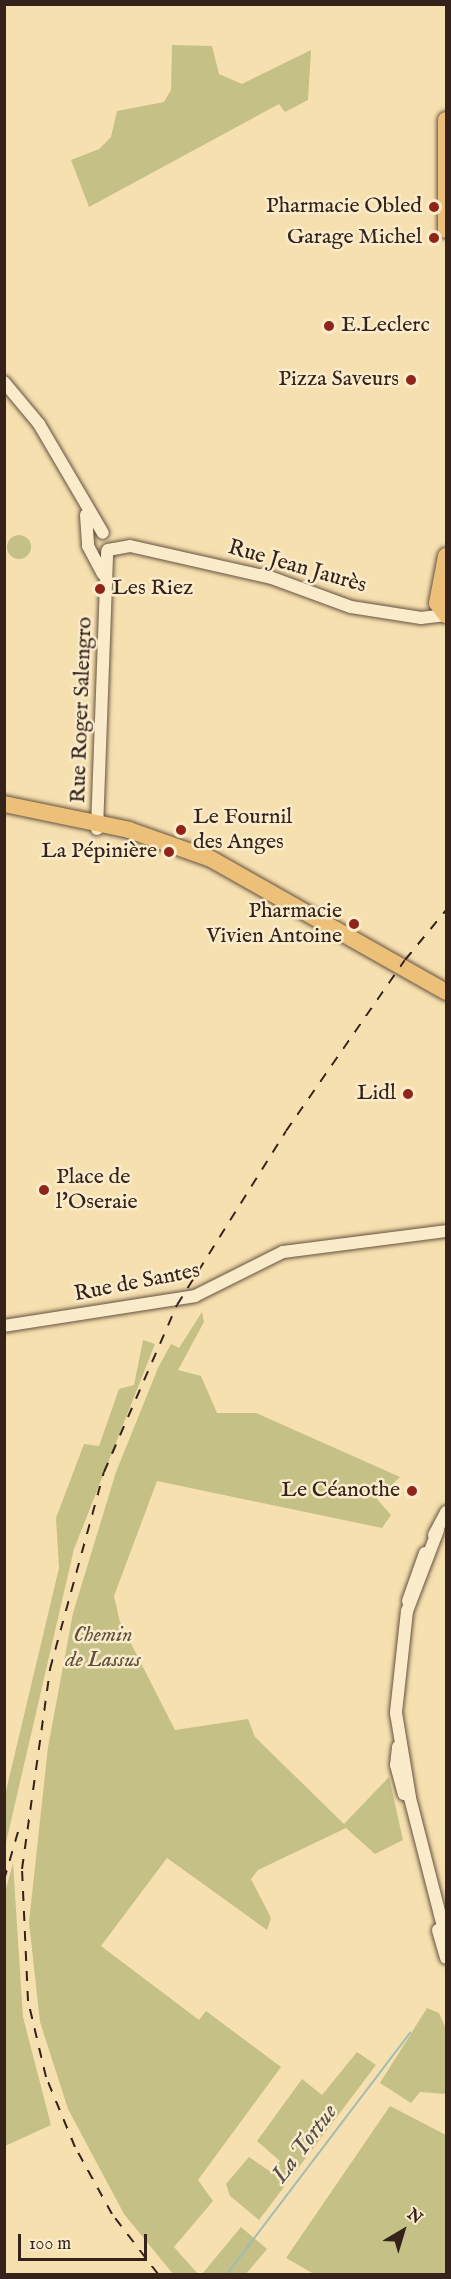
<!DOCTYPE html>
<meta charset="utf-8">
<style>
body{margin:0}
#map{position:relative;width:451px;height:2279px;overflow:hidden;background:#f7e0af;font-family:"IM FELL English",serif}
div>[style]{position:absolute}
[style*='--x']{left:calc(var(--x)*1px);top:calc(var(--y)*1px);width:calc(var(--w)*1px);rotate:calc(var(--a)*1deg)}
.green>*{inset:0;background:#c4c086}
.round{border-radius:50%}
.stream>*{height:2px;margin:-1px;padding:0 1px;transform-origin:1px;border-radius:1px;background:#a1bbb5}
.roads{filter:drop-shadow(0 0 2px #655240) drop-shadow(0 0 2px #655240)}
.minor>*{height:12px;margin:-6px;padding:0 6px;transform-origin:6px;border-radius:6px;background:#faebcb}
.major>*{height:16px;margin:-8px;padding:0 8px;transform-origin:8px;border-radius:8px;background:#ecc078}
.rail>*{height:2px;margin-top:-1px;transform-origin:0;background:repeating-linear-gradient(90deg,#34221b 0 10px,transparent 0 20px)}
.dots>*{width:16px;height:16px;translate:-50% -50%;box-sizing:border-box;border:3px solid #faebcb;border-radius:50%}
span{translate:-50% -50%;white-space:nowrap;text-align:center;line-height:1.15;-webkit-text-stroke:5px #faebcb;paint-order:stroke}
.poi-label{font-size:22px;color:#34221b}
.right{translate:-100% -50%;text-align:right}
.left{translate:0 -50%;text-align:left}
.street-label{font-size:22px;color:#34221b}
.park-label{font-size:22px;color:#5f513b;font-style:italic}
.water-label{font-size:24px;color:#555049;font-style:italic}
.frame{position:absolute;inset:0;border:6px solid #34221b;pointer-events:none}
.north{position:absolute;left:373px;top:2201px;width:60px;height:60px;-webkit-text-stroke:4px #faebcb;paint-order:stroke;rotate:38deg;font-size:16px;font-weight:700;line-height:24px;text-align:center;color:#34221b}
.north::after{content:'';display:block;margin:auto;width:21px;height:27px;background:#34221b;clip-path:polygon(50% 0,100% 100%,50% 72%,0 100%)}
.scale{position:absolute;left:18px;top:2234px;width:129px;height:27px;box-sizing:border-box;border:3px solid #34221b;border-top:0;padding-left:8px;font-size:18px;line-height:21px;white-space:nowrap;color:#34221b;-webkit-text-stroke:4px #faebcb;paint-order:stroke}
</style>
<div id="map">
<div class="green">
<div style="clip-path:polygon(172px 45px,212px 46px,219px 74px,242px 84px,311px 50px,308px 100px,285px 112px,279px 104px,89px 207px,71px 160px,99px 149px,111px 137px,117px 111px,164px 102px,171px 90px)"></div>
<div class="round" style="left:7px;top:535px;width:24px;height:24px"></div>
<div style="clip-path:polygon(202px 1312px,204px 1322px,178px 1370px,201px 1376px,217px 1413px,256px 1413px,400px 1477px,377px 1499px,391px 1515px,382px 1528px,157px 1481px,114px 1596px,120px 1622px,175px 1730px,248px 1719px,255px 1737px,344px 1824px,389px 1777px,403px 1840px,375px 1854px,346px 1828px,258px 1870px,251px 1879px,271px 1918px,267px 1930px,167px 1858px,101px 1946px,199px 2020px,206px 2011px,281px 2067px,198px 2180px,213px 2201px,174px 2247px,198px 2274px,173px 2274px,124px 2214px,68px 2109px,40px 2022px,29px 1922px,48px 1747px,73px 1613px,116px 1472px,158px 1368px,171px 1344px,179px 1348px)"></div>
<div style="clip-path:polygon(143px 1340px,155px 1344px,74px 1549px,5px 1847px,5px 1795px,59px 1568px,56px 1518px,84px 1444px,99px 1446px,119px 1389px,134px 1385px)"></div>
<div style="clip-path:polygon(13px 1863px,23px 2017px,51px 2125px,5px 2146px,4px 1896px)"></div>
<div style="clip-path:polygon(427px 2008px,439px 2013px,446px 2029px,446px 2094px,420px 2092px,411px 2103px,380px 2083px)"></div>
<div style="clip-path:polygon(357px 2052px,376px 2065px,259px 2220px,230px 2196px,226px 2184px,249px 2157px,271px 2172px,280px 2161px,257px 2141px,302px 2079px,322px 2095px)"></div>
<div style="clip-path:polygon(390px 2106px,446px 2135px,446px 2274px,314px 2274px,286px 2258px)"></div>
<div style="clip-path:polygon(241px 2227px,267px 2249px,246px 2274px,202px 2274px)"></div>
</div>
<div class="stream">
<div style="--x:227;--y:2274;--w:303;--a:-52.8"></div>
</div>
<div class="roads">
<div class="minor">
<div style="--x:4;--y:382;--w:55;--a:50.2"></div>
<div style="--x:39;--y:424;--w:126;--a:59.6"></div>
<div style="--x:86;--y:515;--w:31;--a:86"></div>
<div style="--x:88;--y:546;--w:32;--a:62"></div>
<div style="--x:108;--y:550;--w:22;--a:-10"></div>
<div style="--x:130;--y:546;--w:146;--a:12.7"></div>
<div style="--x:272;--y:578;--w:84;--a:20.2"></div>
<div style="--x:351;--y:607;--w:71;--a:8.9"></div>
<div style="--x:421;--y:618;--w:25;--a:-7"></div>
<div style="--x:97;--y:829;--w:278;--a:-87.9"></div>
<div style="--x:4;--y:1326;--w:193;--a:-8.9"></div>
<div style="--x:195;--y:1296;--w:98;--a:-26.6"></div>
<div style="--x:283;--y:1252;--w:164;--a:-7.3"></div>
<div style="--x:438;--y:1530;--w:87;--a:110.9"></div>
<div style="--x:407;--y:1611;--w:103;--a:96.2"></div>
<div style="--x:396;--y:1713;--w:86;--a:80.6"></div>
<div style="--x:410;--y:1798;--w:145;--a:75.6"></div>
<div style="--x:434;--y:1535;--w:26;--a:-62"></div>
<div style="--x:408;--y:1601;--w:51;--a:-70.5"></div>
<div style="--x:398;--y:1747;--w:18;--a:96"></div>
<div style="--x:396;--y:1765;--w:30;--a:75"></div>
<div style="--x:438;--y:1930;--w:29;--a:74"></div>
</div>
<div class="major">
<div style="--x:446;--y:120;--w:110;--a:90"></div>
<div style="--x:446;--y:556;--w:48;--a:100.8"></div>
<div style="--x:437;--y:603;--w:15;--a:53"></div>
<div style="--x:4;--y:804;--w:128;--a:11.7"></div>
<div style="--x:129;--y:830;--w:87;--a:19.5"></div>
<div style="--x:211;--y:859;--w:270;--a:29.5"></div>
</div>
</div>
<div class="rail">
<div style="--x:4;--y:1880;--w:57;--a:-73.8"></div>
<div style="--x:158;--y:2274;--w:76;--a:-127.5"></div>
<div style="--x:112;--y:2214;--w:77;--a:-118.9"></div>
<div style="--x:75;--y:2147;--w:76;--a:-112.5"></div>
<div style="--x:46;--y:2077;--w:78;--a:-103.3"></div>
<div style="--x:28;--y:2001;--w:132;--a:-92.6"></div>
<div style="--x:22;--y:1869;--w:202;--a:-82"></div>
<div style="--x:50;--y:1669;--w:204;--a:-74.7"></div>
<div style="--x:104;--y:1472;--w:182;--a:-66.4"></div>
<div style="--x:177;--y:1305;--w:205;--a:-57.9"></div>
<div style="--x:286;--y:1131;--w:208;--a:-55.2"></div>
<div style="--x:405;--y:960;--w:65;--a:-50.6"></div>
</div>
<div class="dots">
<div style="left:434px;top:207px;background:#8f2418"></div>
<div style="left:434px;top:238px;background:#8f2418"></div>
<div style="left:329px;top:326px;background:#8f2418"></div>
<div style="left:411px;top:380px;background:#8f2418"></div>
<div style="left:100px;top:589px;background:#8f2418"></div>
<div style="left:181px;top:830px;background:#8f2418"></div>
<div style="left:169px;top:852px;background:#8f2418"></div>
<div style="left:354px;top:924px;background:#8f2418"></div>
<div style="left:408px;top:1094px;background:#8f2418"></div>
<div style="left:44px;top:1190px;background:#8f2418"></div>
<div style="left:412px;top:1491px;background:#8f2418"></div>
</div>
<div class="poi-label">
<span class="right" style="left:422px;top:207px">Pharmacie Obled</span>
<span class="right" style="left:422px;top:238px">Garage Michel</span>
<span class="left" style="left:341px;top:326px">E.Leclerc</span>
<span class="right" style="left:399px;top:380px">Pizza Saveurs</span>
<span class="left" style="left:112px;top:589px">Les Riez</span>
<span class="left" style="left:193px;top:830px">Le Fournil<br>des Anges</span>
<span class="right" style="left:157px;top:852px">La Pépinière</span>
<span class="right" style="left:342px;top:924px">Pharmacie<br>Vivien Antoine</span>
<span class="right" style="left:396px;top:1094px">Lidl</span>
<span class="left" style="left:56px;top:1190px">Place de<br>l'Oseraie</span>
<span class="right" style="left:400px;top:1491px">Le Céanothe</span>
</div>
<div class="street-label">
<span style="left:297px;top:567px;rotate:16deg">Rue Jean Jaurès</span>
<span style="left:82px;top:710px;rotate:-88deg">Rue Roger Salengro</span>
<span style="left:137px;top:1283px;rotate:-11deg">Rue de Santes</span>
</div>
<div class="park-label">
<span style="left:103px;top:1648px">Chemin<br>de Lassus</span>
</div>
<div class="water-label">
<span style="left:305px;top:2144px;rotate:-53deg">La Tortue</span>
</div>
<div class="frame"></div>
<div class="north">N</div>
<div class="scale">100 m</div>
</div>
